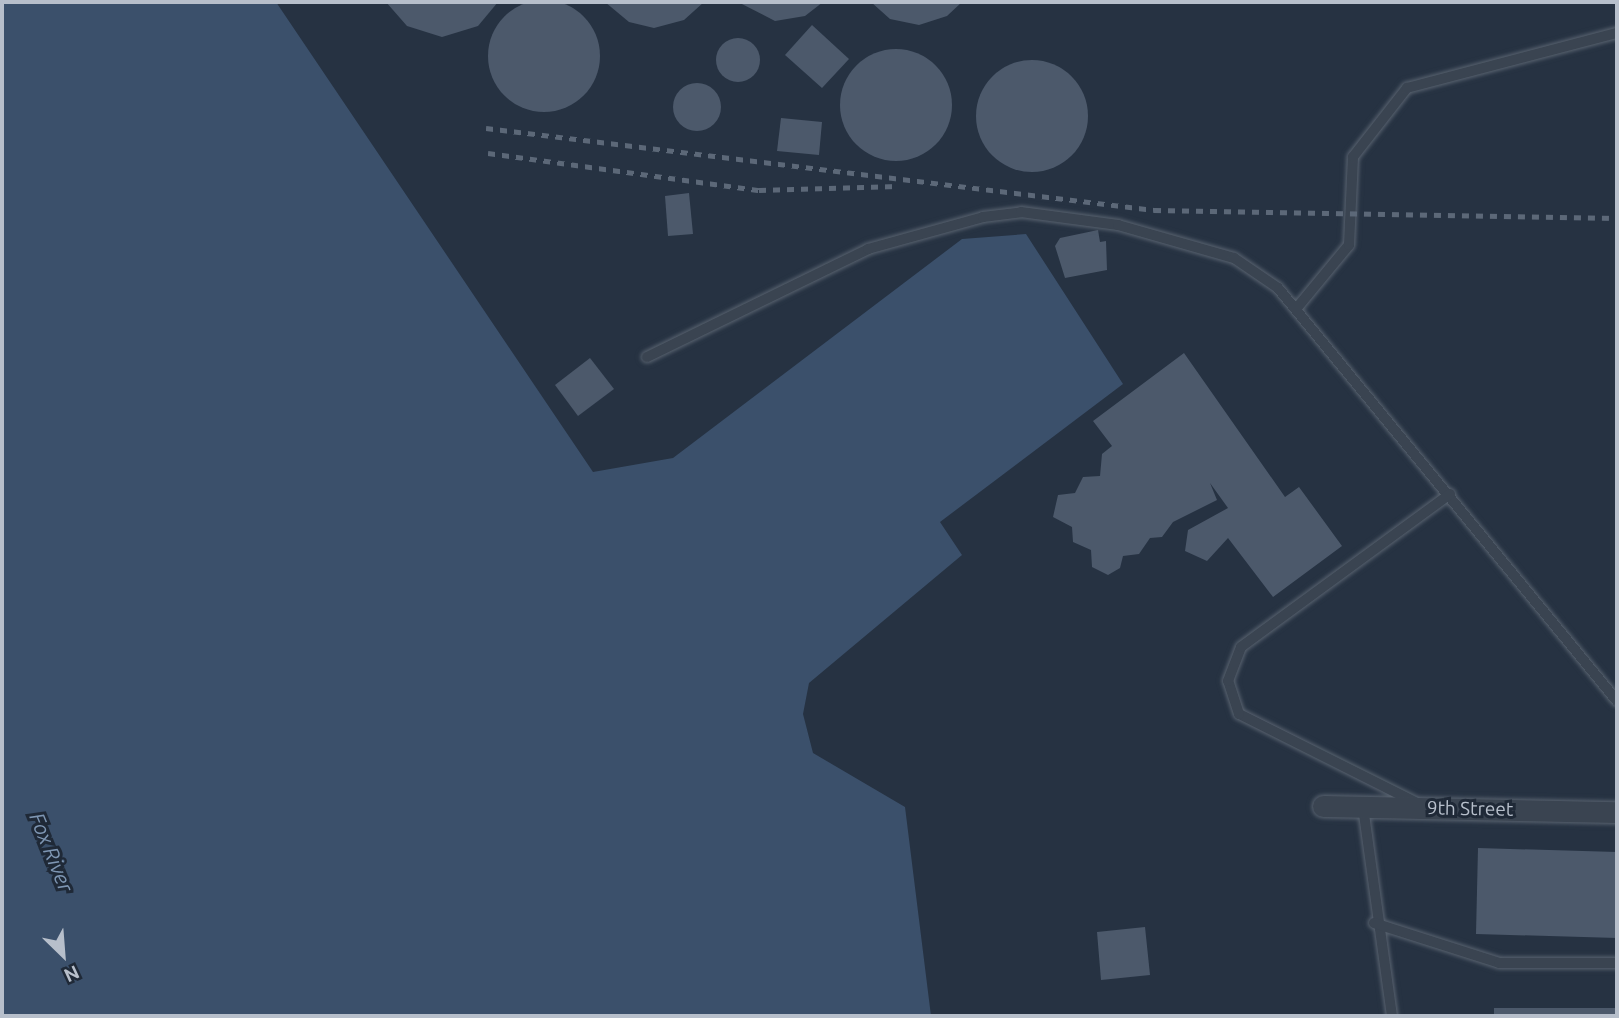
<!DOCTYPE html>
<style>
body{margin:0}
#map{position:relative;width:1619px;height:1018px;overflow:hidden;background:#263242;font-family:Ubuntu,sans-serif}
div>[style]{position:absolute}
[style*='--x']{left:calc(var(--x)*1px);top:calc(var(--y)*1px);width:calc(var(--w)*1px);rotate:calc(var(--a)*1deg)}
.water>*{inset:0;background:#3b506b}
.building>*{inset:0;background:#4c596b}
.round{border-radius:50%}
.roads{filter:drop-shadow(0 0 2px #58626f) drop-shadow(0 0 2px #58626f)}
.lane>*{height:10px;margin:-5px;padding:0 5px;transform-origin:5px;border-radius:5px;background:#3a4451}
.street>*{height:21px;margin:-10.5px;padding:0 10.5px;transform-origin:10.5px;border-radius:10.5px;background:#3a4451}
.rail>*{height:5px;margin-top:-2.5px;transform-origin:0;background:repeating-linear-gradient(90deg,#5c6878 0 7px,transparent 0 14px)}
span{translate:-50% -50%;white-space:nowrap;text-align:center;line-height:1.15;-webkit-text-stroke:6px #1f2937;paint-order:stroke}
.street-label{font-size:19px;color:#b7bfcb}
.water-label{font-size:21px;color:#7e96b3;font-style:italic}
.frame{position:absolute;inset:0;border:4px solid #b7bfcb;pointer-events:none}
.north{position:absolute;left:28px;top:920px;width:70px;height:70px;-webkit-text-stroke:5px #1f2937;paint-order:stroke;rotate:155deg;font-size:19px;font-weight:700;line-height:28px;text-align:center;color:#b7bfcb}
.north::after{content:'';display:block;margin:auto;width:24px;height:32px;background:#b7bfcb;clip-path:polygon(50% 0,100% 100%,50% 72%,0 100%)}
</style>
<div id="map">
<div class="water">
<div style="clip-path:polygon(2px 2px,276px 2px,593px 472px,673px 458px,962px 239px,1026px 234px,1123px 384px,940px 522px,962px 555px,809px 683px,803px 714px,813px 753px,905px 807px,931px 1016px,2px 1016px)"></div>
</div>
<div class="building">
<div class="round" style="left:488px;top:0;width:112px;height:112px"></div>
<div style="clip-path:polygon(386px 2px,498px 2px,478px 26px,442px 37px,407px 26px)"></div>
<div style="clip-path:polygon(605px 2px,704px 2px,684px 20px,654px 28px,629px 22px)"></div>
<div style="clip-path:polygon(738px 2px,823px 2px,805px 16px,775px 21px)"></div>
<div style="clip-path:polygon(871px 2px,962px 2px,947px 16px,919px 25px,890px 19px)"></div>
<div style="clip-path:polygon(812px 25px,849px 59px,822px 88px,785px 55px)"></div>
<div class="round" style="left:716px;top:38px;width:44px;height:44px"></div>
<div class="round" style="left:840px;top:49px;width:112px;height:112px"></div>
<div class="round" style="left:976px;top:60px;width:112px;height:112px"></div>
<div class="round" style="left:673px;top:83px;width:48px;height:48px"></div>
<div style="clip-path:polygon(781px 118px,822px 122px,819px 155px,777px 151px)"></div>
<div style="clip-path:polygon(689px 193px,693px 234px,668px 236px,665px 196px)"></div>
<div style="clip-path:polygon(1098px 230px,1100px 242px,1106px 241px,1107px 270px,1065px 278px,1055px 246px,1060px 238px)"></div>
<div style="clip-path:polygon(1184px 353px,1285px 497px,1299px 487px,1342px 546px,1273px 597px,1228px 538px,1207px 561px,1185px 551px,1188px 530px,1228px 508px,1210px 483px,1217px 500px,1173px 522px,1162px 537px,1150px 538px,1139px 554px,1123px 556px,1120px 568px,1108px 575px,1092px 567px,1091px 550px,1073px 542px,1072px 527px,1053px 517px,1058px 495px,1075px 493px,1083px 477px,1100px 476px,1102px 454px,1112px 446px,1093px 421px)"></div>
<div style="clip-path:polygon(590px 358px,614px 389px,578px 416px,555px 385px)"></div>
<div style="clip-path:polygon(1478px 848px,1617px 852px,1617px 938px,1476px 934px)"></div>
<div style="clip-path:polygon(1145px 927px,1150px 975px,1101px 980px,1097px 932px)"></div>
<div style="clip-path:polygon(1494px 1008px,1617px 1008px,1617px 1016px,1494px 1016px)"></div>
</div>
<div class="roads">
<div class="lane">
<div style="--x:1296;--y:309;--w:83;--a:-50.4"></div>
<div style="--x:1349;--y:245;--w:88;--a:-87.4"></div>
<div style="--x:1353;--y:157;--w:88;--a:-52"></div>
<div style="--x:1407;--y:88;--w:217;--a:-14.7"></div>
<div style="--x:647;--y:357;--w:246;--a:-26"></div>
<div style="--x:868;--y:249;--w:119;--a:-15.5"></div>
<div style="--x:983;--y:217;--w:38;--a:-7"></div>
<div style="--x:1021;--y:212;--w:98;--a:7.6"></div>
<div style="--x:1118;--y:225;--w:121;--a:15.9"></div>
<div style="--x:1234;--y:258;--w:53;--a:34.3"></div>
<div style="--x:1278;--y:288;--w:534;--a:50.62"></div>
<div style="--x:1417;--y:803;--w:199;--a:-153.4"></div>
<div style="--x:1239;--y:714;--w:35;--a:-108"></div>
<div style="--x:1228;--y:681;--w:36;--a:-69"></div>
<div style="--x:1241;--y:647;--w:259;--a:-36.2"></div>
<div style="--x:1363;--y:807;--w:211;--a:82.1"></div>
<div style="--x:1374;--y:923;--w:131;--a:17.7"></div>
<div style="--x:1499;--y:963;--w:118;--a:0"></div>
</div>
<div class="street">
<div style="--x:1323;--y:806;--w:294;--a:1.2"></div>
</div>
</div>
<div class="rail">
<div style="--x:486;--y:128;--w:673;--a:7"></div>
<div style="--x:1154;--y:210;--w:463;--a:1"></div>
<div style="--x:488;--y:153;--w:274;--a:7.8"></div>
<div style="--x:759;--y:190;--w:139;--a:-1.6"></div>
</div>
<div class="street-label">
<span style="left:1470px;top:809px;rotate:1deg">9th Street</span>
</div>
<div class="water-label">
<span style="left:52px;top:852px;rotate:68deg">Fox River</span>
</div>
<div class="frame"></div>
<div class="north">N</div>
</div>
